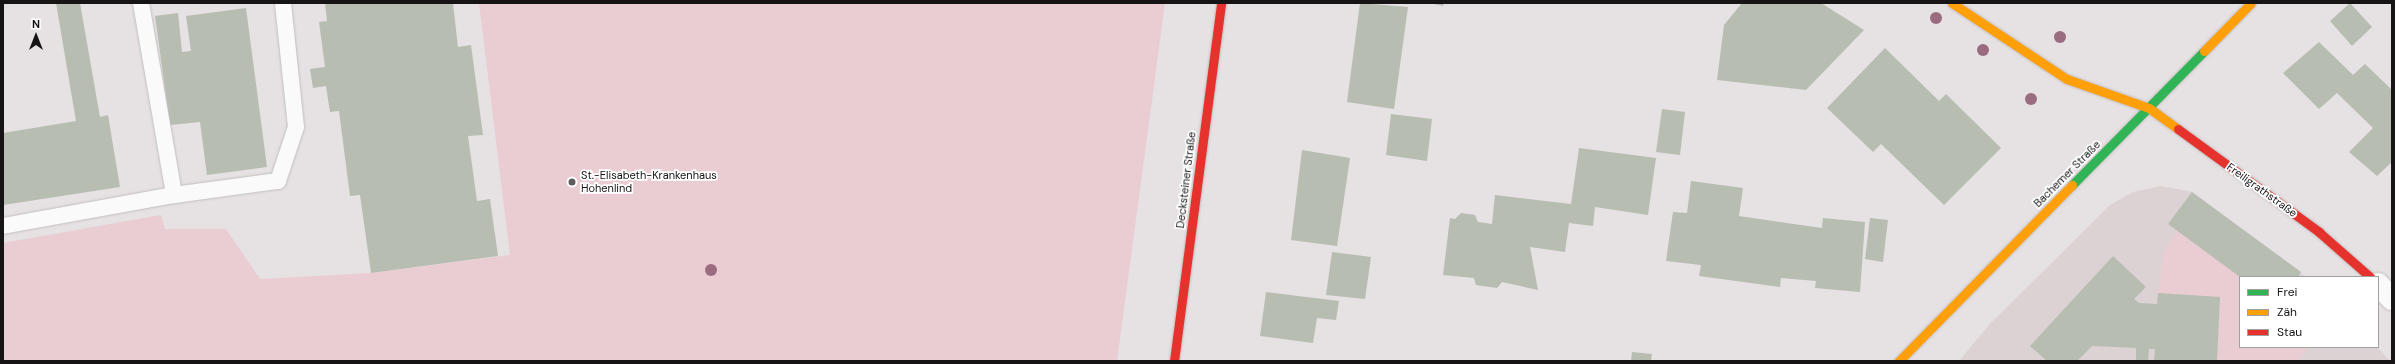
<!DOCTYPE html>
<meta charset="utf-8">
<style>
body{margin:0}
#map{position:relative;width:2395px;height:364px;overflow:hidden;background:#e6e1e2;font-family:"DM Sans",sans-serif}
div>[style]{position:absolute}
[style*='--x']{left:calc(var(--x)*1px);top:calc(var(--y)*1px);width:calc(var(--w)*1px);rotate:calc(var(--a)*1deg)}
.built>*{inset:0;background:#dcd2d4}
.green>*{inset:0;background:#eaccd3}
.building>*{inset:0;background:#b8bdb2}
.roads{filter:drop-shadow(0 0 1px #c2bfc0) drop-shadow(0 0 1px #c2bfc0)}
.lane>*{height:16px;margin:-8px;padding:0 8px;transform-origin:8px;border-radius:8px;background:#fbfafb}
.street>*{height:22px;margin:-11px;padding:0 11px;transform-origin:11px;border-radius:11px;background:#fbfafb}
.fast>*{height:9px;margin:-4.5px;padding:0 4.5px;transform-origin:4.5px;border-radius:4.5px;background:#30b455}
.slow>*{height:9px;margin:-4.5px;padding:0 4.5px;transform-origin:4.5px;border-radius:4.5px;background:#ff9f0a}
.jam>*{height:9px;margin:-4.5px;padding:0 4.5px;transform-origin:4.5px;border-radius:4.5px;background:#e5322d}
.trees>*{width:12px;height:12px;margin:-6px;border-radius:50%;background:#9b6b7f}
.dots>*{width:11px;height:11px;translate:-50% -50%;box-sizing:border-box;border:2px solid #fff;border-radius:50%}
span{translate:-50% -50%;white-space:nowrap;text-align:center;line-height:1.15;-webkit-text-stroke:3.5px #fff;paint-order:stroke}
.street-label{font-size:11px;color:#161415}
.poi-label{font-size:11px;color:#161415}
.left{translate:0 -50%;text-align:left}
.frame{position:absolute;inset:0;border:4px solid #161415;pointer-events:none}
.legend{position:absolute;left:2239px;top:276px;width:140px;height:72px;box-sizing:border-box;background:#fff;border:1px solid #a2a1a1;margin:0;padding:5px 7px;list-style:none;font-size:12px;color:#161415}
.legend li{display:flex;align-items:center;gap:8px;height:20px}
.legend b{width:20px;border:1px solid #a2a1a1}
.north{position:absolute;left:16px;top:16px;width:40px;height:40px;-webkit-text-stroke:3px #fff;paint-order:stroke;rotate:0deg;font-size:11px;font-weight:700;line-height:16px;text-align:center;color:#161415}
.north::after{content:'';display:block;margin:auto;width:14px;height:18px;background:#161415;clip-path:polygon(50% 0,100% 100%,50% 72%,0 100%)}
</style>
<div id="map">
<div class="built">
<div style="clip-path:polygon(2161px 186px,2192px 192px,2306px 277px,2240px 277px,2240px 347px,2377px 347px,2390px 361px,1959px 361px,1989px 325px,2110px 205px,2133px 192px)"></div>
</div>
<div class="green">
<div style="clip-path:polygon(479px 3px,1165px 3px,1117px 361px,3px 361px,3px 243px,161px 215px,165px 229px,226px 229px,260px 279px,371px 273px,510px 255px)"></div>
<div style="clip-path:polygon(2177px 231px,2240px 277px,2240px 347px,2308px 347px,2298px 361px,2217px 361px,2220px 297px,2158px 293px,2164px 252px)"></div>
</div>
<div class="building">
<div style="clip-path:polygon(56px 3px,80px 3px,100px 117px,108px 115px,120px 187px,3px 205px,3px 133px,76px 121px)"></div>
<div style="clip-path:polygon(325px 3px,453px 3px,458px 47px,471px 45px,483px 135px,468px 136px,477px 201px,490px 199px,498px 256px,371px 273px,360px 195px,350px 196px,339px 111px,330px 112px,326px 86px,313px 88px,310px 69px,325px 67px,319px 22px,327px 21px)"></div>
<div style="clip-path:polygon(1360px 3px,1408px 7px,1394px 109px,1347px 102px)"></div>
<div style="clip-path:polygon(1429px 3px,1444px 3px,1443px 6px)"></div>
<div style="clip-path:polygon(1742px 3px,1821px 3px,1864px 30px,1806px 90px,1717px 80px,1724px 25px)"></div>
<div style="clip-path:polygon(2350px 3px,2372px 27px,2352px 46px,2330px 21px)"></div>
<div style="clip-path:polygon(246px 8px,267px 167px,207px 175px,200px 122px,170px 125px,155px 16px,178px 13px,182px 52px,191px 51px,186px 16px)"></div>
<div style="clip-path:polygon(2319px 42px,2353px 75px,2365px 64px,2392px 90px,2392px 162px,2377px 176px,2349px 152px,2373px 128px,2337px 93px,2319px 109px,2283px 73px)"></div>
<div style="clip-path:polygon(1885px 48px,1939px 101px,1946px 94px,2001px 148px,1944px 205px,1881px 144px,1873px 152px,1827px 108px)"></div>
<div style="clip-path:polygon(1662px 109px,1685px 112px,1680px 155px,1656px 152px)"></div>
<div style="clip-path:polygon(1391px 114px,1432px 119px,1427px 161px,1386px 155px)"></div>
<div style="clip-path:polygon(1579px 148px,1656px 158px,1648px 215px,1595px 207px,1593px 226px,1569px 223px,1565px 252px,1530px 247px,1538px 290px,1502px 282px,1497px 288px,1476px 285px,1474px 278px,1443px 275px,1450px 218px,1455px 219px,1461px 213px,1475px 215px,1478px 222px,1492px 224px,1495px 195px,1571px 204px)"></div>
<div style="clip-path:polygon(1302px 150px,1350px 158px,1337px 246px,1291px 240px)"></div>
<div style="clip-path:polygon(1691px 181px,1743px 188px,1739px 216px,1822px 228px,1823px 218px,1865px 222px,1860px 292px,1815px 288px,1816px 281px,1781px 278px,1780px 287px,1699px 276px,1701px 265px,1666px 261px,1673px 212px,1687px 213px)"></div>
<div style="clip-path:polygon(2192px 192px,2301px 272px,2298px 277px,2240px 277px,2168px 224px)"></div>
<div style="clip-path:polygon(1870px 218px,1888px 220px,1883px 262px,1865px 259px)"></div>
<div style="clip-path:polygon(1332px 252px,1371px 257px,1365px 299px,1326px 295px)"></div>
<div style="clip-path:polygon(2113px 256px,2146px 287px,2134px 299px,2139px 303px,2157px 304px,2158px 293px,2220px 297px,2217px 361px,2154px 361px,2155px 349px,2149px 349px,2148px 361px,2136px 360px,2136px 348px,2092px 346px,2077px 361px,2047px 361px,2030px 346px)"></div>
<div style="clip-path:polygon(1266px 292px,1339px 301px,1336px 320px,1317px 318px,1313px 343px,1260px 336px)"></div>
<div style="clip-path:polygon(1632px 352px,1652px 354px,1651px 361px,1631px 361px)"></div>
</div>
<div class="roads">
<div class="lane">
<div style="--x:141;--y:3;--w:195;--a:80.2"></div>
<div style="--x:3;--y:226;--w:174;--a:-10.3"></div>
<div style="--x:174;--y:195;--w:105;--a:-7.7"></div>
<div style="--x:278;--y:181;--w:57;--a:-71.6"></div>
<div style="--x:296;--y:127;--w:125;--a:-96"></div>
</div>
<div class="street">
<div style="--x:2378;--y:284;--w:21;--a:47"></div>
</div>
<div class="fast">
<div style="--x:2072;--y:185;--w:188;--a:-45.4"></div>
</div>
<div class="slow">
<div style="--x:1952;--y:3;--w:138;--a:33.5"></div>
<div style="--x:2067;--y:79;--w:87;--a:19.5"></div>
<div style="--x:2149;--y:108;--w:36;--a:36"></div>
<div style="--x:2204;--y:51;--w:67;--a:-45.6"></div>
<div style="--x:1899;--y:361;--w:247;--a:-45.5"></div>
</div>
<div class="jam">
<div style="--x:2178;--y:129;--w:175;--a:36.1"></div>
<div style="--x:2319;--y:232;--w:68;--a:41.4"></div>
<div style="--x:1174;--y:361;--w:361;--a:-82.5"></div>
</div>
</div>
<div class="trees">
<div style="left:1936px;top:18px"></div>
<div style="left:2060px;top:37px"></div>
<div style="left:1983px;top:50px"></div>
<div style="left:2031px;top:99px"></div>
<div style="left:711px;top:270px"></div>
</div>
<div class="dots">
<div style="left:572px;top:182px;background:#5f5c5d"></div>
</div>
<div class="street-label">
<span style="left:2067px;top:174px;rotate:-45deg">Bachemer Straße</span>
<span style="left:1186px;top:180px;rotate:-83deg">Decksteiner Straße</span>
<span style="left:2262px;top:190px;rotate:36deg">Freiligrathstraße</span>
</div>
<div class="poi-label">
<span class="left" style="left:581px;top:182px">St.-Elisabeth-Krankenhaus<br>Hohenlind</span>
</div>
<div class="frame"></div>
<ul class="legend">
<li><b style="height:5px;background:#30b455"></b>Frei</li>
<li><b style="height:5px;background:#ff9f0a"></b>Zäh</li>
<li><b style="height:5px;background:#e5322d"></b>Stau</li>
</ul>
<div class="north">N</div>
</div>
